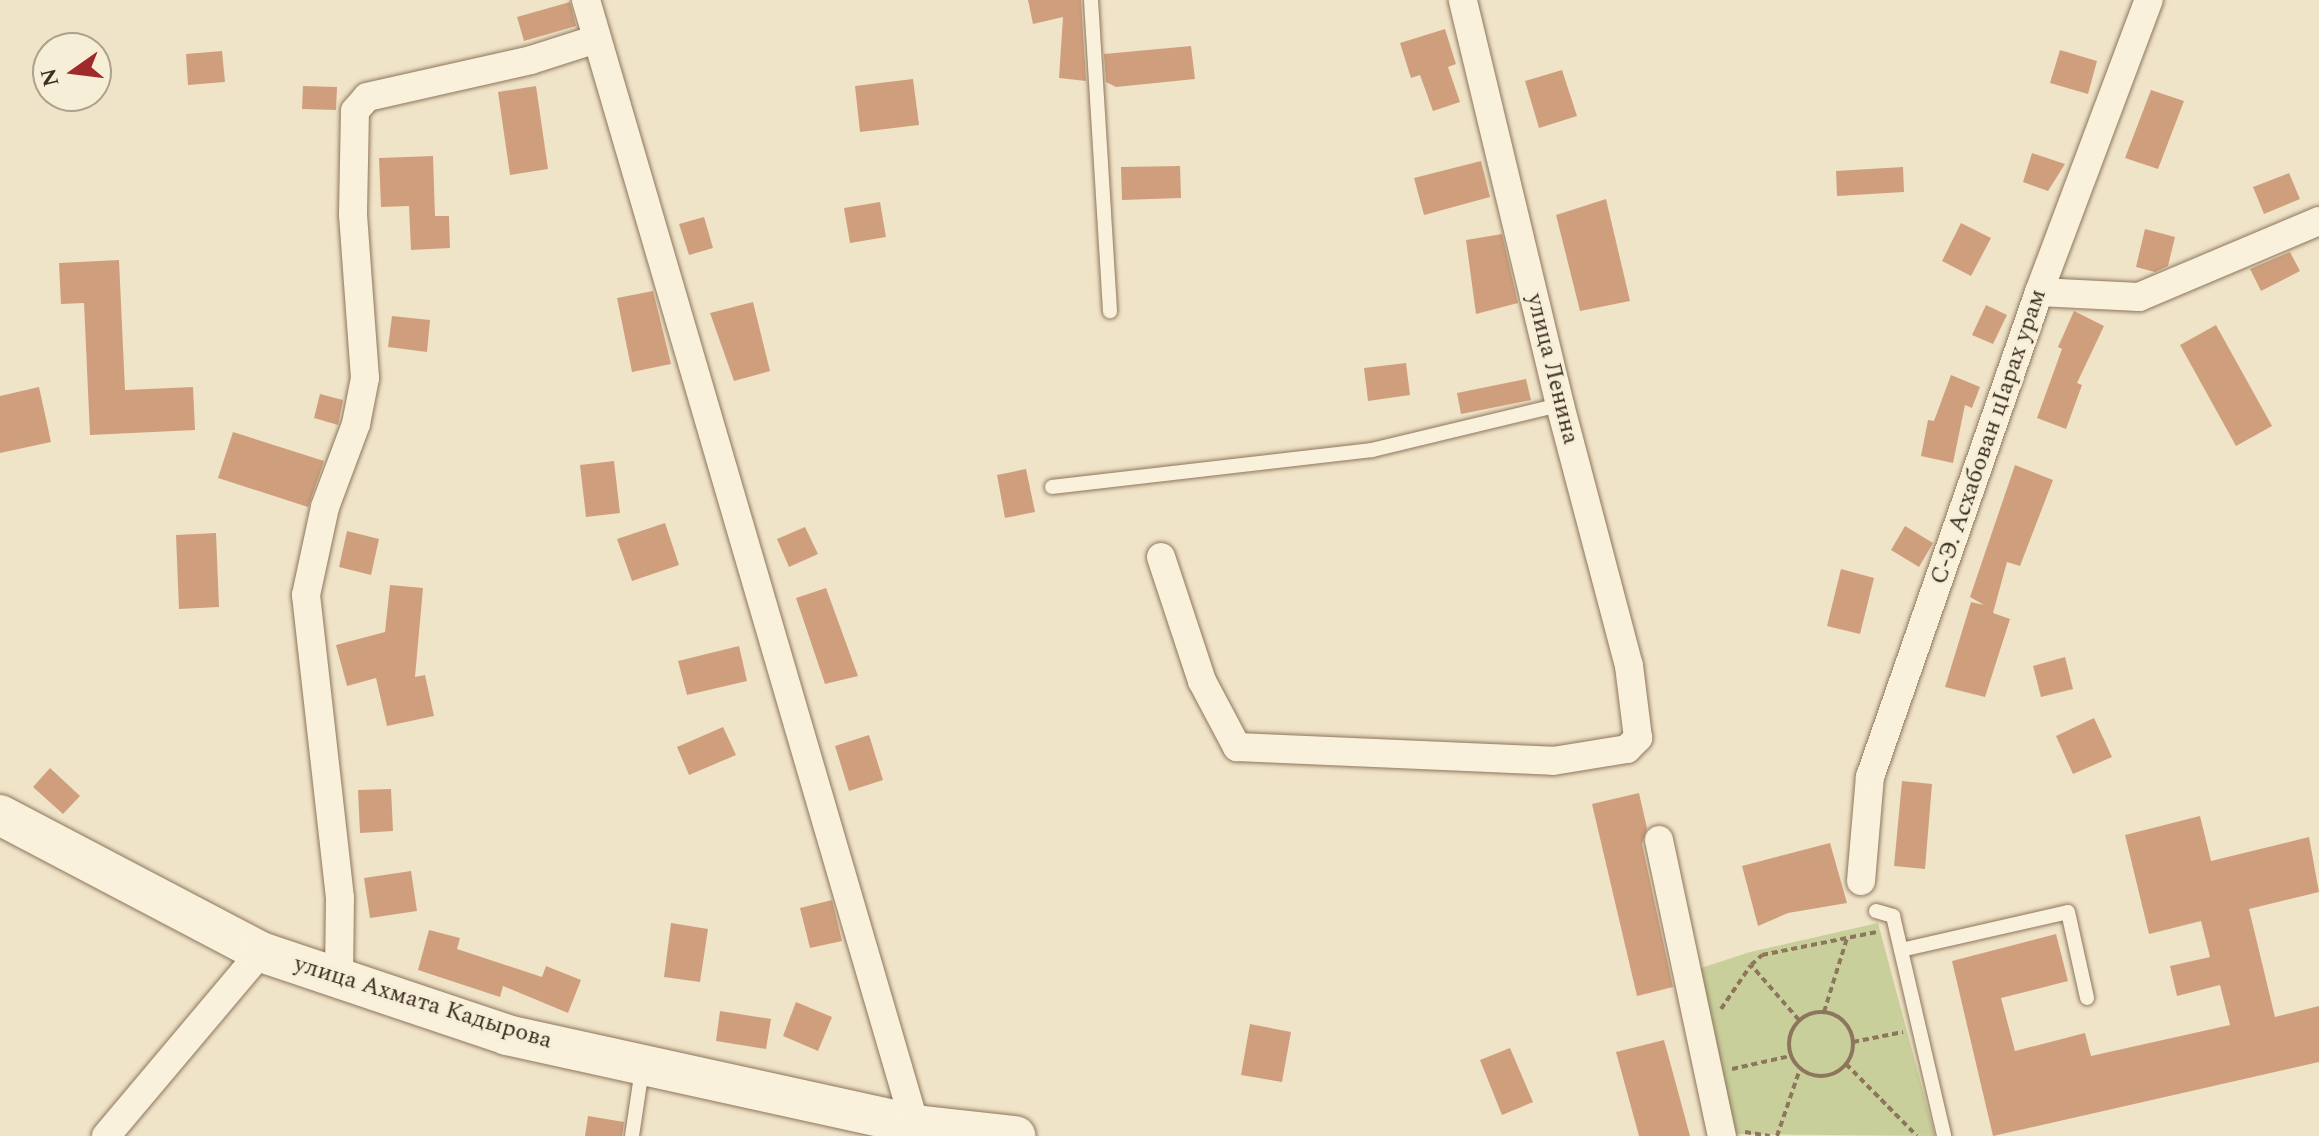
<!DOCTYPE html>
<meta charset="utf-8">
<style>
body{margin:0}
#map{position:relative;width:2319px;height:1136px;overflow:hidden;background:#f0e4c8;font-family:Spectral,serif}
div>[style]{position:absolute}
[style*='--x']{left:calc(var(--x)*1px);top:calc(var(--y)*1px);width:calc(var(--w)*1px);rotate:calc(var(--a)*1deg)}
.green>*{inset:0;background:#c9cf9b}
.building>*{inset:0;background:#cf9f7d}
.path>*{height:4px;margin-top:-2px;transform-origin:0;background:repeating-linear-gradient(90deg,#8d765c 0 6px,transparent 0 10px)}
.path>.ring{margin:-2px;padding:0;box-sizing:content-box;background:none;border:4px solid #8d765c;border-radius:50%}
.roads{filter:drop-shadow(0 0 2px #8d765c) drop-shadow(0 0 2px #8d765c)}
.service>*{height:14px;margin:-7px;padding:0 7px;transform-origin:7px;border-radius:7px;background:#faf1dc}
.minor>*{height:28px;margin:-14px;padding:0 14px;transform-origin:14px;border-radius:14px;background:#faf1dc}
.secondary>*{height:40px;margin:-20px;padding:0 20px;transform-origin:20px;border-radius:20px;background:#faf1dc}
span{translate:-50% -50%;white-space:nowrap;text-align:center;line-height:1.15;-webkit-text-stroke:6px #f7eed8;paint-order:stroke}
.street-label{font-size:24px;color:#3d2e20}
.north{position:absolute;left:32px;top:32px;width:80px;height:80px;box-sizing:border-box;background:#f7eed8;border:2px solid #ada18e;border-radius:50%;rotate:256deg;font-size:22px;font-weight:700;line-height:32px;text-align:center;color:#3d2e20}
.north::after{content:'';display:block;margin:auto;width:28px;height:36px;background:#9e2a2b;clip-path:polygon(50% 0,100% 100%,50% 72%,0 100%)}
</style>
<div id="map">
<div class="green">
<div style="clip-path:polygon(1878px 923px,1935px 1136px,1726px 1134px,1692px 971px,1750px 952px)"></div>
</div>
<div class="building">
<div style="clip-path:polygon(1028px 0,1081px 0,1086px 81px,1059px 78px,1063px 17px,1033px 24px)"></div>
<div style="clip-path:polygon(570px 2px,576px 26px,524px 41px,517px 17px)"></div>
<div style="clip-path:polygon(1445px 29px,1456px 64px,1448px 67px,1460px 102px,1433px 111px,1420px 75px,1411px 78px,1400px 43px)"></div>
<div style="clip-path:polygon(1191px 46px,1195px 79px,1116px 87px,1106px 82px,1104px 54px)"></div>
<div style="clip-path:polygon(2060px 50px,2097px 61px,2088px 94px,2050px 83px)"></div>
<div style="clip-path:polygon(222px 51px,225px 82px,188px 85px,186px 54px)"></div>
<div style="clip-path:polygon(1562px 70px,1577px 116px,1539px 128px,1525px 81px)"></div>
<div style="clip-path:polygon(913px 79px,919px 125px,860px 132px,855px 86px)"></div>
<div style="clip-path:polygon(303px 86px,337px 87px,336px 110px,302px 109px)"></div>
<div style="clip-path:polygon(536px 86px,548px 169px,510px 175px,498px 92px)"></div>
<div style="clip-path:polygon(2151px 90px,2184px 101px,2158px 169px,2125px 158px)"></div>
<div style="clip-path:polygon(2032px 153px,2065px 164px,2048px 191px,2023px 182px)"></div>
<div style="clip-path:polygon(433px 156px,435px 216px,449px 216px,450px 248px,411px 250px,409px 206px,381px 207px,379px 158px)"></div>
<div style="clip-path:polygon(1481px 161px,1490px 197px,1424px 215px,1414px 178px)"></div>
<div style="clip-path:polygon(1180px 166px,1181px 198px,1122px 200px,1121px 167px)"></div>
<div style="clip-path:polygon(1903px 167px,1904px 192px,1837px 196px,1836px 171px)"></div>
<div style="clip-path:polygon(2289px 173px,2300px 199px,2264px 214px,2253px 187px)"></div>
<div style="clip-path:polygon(1606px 199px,1630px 301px,1580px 311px,1556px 215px)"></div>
<div style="clip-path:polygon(880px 202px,886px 237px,850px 243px,844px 208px)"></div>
<div style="clip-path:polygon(704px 217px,713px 248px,689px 255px,679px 224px)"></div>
<div style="clip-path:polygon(1961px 223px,1991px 238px,1971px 276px,1942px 261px)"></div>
<div style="clip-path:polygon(2145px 229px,2175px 237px,2168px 266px,2155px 272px,2136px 267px)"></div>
<div style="clip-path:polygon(1502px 234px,1518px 303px,1476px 314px,1466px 240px)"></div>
<div style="clip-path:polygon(2290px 252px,2300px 271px,2261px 291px,2250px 269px)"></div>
<div style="clip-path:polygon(119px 260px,125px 390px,193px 387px,195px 430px,90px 435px,84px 303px,61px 304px,59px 263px)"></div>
<div style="clip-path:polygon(653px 291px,671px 364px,632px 372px,617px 298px)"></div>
<div style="clip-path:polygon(753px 302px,770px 371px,734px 381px,710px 313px)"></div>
<div style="clip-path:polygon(1986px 305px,2007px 315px,1993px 344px,1972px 335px)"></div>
<div style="clip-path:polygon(2074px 311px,2104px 326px,2077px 383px,2082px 385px,2066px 429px,2037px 418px,2062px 349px,2058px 347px)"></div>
<div style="clip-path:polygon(392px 316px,430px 320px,427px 352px,388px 347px)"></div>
<div style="clip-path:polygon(2216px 325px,2272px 426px,2236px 446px,2180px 345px)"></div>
<div style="clip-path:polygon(1406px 363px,1410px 395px,1368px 401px,1364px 368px)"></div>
<div style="clip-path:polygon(1951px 375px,1980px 387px,1972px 408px,1965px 405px,1953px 463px,1921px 456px,1928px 420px,1934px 421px)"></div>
<div style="clip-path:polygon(1526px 379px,1531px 400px,1461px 414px,1457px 393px)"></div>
<div style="clip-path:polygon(39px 387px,51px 442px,0 453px,0 396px)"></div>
<div style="clip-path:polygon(320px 394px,343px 400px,338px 425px,314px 418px)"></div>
<div style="clip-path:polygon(233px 432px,324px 461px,308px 507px,218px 478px)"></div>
<div style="clip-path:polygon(614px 461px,620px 513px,586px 517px,580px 465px)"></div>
<div style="clip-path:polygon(2015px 465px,2053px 480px,2020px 566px,2007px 562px,1993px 613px,2010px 619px,1985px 697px,1945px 687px,1971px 602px,1984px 605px,1970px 597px)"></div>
<div style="clip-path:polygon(1026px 469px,1035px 512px,1005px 518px,997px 475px)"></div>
<div style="clip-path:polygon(665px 523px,679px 565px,632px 581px,617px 539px)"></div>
<div style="clip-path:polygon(1905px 526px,1933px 543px,1919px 567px,1891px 550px)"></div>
<div style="clip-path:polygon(805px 527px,818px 554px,789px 567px,777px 539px)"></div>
<div style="clip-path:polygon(347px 531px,379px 539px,371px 575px,339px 567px)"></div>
<div style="clip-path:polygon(216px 533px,219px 607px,179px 609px,176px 535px)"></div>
<div style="clip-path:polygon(1841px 569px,1874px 578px,1860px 634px,1827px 626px)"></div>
<div style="clip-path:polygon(390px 585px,423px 588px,415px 677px,425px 675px,434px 716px,387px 726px,376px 678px,347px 686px,336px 645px,385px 632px)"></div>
<div style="clip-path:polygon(826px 588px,858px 676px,825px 684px,796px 598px)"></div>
<div style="clip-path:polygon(739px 646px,747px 681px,687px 695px,678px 661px)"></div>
<div style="clip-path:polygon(2065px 657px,2073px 689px,2041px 697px,2033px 666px)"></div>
<div style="clip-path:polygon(2094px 718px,2112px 757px,2073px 774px,2056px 736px)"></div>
<div style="clip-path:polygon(723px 727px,736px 755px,689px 775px,677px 747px)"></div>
<div style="clip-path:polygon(869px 735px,883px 780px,849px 791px,835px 746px)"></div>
<div style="clip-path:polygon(50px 768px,80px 796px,63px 814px,33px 787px)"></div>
<div style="clip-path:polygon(1902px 781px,1932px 784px,1925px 869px,1894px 866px)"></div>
<div style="clip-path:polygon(391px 789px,393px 831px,360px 833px,358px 790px)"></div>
<div style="clip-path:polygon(1639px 793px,1647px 828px,1642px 844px,1673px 987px,1637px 996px,1592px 804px)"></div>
<div style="clip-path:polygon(2200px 816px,2211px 861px,2309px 837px,2319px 892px,2249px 909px,2275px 1017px,2319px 1006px,2319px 1062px,1993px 1136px,1952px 961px,2056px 934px,2068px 981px,2001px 998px,2015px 1051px,2085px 1033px,2091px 1056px,2230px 1025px,2220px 985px,2177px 996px,2170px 966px,2210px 957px,2201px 921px,2149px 934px,2125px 835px)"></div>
<div style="clip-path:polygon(1830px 843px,1847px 903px,1788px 913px,1758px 926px,1742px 866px)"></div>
<div style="clip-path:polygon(411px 871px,417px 911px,370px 918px,364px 878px)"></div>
<div style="clip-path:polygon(832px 900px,842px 941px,810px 948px,800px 908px)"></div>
<div style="clip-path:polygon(671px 923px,708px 929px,700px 982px,664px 977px)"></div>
<div style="clip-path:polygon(429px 930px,460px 938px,457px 949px,542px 977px,546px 966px,581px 980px,568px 1013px,503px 986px,500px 997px,418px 970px)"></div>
<div style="clip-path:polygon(796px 1002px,832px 1017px,818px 1051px,783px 1036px)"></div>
<div style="clip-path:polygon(720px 1011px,771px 1019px,766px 1049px,716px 1041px)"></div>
<div style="clip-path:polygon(1250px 1024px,1291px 1032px,1282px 1082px,1241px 1075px)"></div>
<div style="clip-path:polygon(1664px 1040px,1690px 1136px,1639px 1136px,1616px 1052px)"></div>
<div style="clip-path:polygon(1510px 1048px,1533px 1102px,1502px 1115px,1480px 1060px)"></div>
<div style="clip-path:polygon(588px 1116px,624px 1122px,622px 1136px,585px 1136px)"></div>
</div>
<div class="path">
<div style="--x:1721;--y:1009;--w:53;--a:-55.7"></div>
<div class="ring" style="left:1789px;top:1012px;width:60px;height:60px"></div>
<div style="--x:1824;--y:1012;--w:77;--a:-72.7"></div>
<div style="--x:1799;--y:1020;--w:73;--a:-131.1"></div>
<div style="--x:1751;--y:965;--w:15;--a:-42"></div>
<div style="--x:1762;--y:955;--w:117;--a:-11.3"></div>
<div style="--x:1853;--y:1042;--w:51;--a:-11.3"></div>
<div style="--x:1846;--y:1064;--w:101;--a:45.4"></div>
<div style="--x:1732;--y:1069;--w:59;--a:-12.6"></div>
<div style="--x:1745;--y:1132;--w:25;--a:9"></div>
<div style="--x:1777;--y:1136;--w:71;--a:-71.1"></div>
</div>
<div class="roads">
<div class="service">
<div style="--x:1091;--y:0;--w:312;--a:86.5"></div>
<div style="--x:1052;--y:487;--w:322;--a:-6.6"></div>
<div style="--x:1372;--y:450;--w:193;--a:-13.5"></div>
<div style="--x:1876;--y:911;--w:18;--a:16"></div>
<div style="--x:1893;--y:916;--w:226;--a:76.9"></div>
<div style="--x:1901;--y:950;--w:171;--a:-12.8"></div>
<div style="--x:2068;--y:912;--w:88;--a:77.5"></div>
<div style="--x:632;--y:1136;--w:68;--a:-81.5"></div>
</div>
<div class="minor">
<div style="--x:586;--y:0;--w:1172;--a:73.7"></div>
<div style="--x:2039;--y:292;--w:100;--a:2.9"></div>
<div style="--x:2139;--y:297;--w:195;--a:-22.9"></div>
<div style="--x:1161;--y:557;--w:131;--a:71.7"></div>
<div style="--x:1202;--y:681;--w:75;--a:62.1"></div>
<div style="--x:1237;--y:747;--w:316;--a:2.5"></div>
<div style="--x:1553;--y:761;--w:75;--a:-9.2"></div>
<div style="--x:1627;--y:749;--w:16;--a:-45"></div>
<div style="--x:1638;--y:738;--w:73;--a:-97.1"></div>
<div style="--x:1629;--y:666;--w:270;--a:-104.8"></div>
<div style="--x:1560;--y:405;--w:416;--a:-103.5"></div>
<div style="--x:1659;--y:840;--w:303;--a:78"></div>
<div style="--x:1861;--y:881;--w:104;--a:-85.1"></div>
<div style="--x:1870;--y:777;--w:514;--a:-70.79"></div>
<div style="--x:2039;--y:292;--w:312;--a:-69.4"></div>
<div style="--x:339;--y:978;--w:80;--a:-89.3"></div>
<div style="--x:340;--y:898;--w:305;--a:-96.4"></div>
<div style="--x:306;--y:595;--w:90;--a:-77.8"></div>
<div style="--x:325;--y:507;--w:89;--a:-69.5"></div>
<div style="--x:356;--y:424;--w:47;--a:-78.9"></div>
<div style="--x:365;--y:378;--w:164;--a:-94.2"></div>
<div style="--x:353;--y:214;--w:103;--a:-88.9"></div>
<div style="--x:355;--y:111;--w:18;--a:-49"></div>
<div style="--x:367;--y:97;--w:168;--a:-12.7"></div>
<div style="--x:531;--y:60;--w:69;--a:-17.7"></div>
<div style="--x:106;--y:1136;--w:241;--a:-49.9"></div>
</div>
<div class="secondary">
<div style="--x:0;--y:815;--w:295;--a:27.7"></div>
<div style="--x:261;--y:952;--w:260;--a:18.6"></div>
<div style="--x:507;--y:1035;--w:418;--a:12.4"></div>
<div style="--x:915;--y:1125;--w:101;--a:6.3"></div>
</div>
</div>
<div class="street-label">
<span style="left:1552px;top:369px;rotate:76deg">улица Ленина</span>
<span style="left:1989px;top:437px;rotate:-71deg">С-Э. Асхабован цIарах урам</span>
<span style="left:423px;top:1003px;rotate:17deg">улица Ахмата Кадырова</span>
</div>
<div class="north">N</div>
</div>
